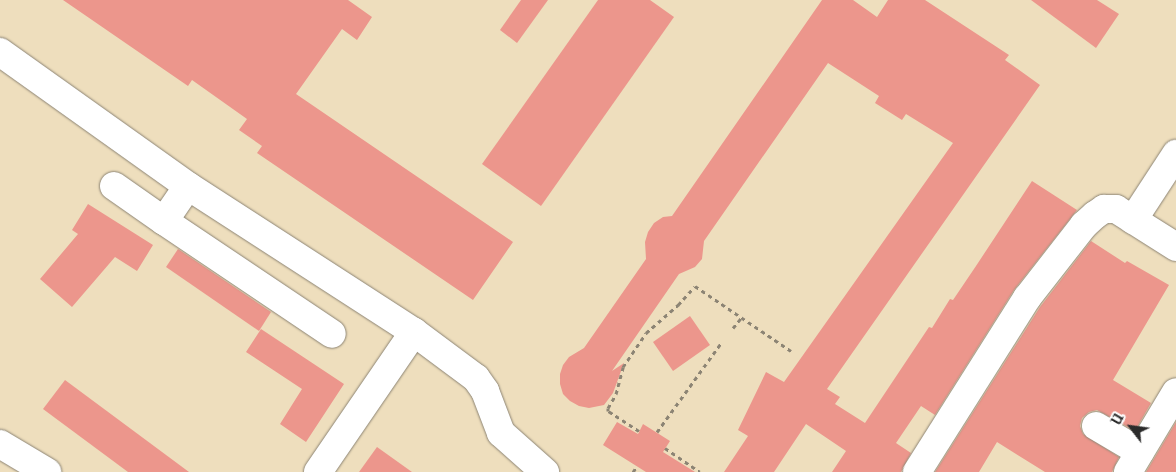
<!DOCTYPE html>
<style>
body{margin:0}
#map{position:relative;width:1176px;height:472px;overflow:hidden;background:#eedebd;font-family:"IM FELL French Canon",serif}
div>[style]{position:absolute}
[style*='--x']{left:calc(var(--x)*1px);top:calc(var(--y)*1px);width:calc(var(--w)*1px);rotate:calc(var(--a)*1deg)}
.building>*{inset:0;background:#ec968c}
.path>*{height:3px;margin-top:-1.5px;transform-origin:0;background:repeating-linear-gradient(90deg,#8c8474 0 4px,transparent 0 8px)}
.roads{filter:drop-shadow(0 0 1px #8c8474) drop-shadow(0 0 1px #8c8474)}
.minor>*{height:28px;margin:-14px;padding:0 14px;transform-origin:14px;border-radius:14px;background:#fff}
span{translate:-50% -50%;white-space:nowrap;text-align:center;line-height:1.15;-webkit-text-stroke:4.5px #fff;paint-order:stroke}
.north{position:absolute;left:1106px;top:402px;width:50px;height:50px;-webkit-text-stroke:4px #fff;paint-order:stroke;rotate:300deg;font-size:14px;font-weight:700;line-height:20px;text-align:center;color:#2b2b2b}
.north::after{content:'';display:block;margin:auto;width:18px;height:22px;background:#2b2b2b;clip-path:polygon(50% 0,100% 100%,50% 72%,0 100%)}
</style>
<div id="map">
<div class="building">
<div style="clip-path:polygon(63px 0,348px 0,372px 17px,357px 40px,342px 29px,296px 94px,513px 242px,473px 300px,257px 153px,262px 146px,239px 130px,247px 119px,192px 80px,188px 86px)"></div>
<div style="clip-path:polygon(521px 0,548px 0,517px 43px,500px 30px)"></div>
<div style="clip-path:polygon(598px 0,650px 0,674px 17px,541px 206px,482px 164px)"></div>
<div style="clip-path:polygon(822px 0,853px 0,877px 17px,888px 0,925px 0,1009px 55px,1005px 60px,1040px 85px,827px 389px,840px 397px,835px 404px,865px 423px,929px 327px,932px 328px,950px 299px,953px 300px,976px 266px,1032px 181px,1077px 210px,1014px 290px,935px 415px,921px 406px,896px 443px,911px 453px,901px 472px,832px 472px,846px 451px,806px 424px,774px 472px,724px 472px,748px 436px,738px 430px,766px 372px,784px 382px,953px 143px,906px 114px,902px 120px,875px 103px,879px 96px,828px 63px,704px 241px,702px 259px,695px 267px,679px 274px,612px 371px,624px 363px,613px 393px,604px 405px,589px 408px,579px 406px,570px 401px,563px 394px,560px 384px,560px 374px,563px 365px,569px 357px,584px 348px,646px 259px,645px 242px,648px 232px,654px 223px,663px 217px,672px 216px)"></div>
<div style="clip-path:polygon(1031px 0,1097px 0,1119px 14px,1096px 48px)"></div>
<div style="clip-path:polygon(88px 204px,153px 245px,137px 271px,115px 257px,72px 307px,40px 279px,78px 234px,72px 230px)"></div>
<div style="clip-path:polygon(1091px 241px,1125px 263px,1127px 261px,1169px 285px,1113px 380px,1151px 403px,1135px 431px,1097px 410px,1089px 412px,1082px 418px,1080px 426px,1083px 434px,1119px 457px,1112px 472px,1045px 472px,997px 442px,979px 472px,935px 472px,1040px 307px)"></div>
<div style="clip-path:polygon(178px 249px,271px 312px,259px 331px,166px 267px)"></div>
<div style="clip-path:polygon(690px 316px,710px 345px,673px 371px,653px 342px)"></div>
<div style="clip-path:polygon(261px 329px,344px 384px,306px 442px,280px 424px,302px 389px,246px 352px)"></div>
<div style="clip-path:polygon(65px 380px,189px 472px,128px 472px,43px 409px)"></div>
<div style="clip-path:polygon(617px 422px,638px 434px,643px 424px,670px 441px,663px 452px,695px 472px,646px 472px,603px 445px)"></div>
<div style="clip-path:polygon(1176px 422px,1176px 472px,1146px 472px)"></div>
<div style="clip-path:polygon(377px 447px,412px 472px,359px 472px)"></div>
</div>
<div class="path">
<div style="--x:733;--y:328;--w:14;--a:-51"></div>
<div style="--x:639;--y:431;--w:37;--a:-147"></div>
<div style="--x:608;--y:411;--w:3;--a:-90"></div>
<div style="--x:608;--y:408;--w:16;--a:-60"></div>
<div style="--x:616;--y:394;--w:28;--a:-75"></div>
<div style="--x:623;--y:367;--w:41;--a:-55.9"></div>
<div style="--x:646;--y:333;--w:43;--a:-41.2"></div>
<div style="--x:678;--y:305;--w:25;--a:-48"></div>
<div style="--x:695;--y:286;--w:116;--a:34.1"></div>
<div style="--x:657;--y:432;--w:111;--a:-54.2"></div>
<div style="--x:665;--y:448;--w:42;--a:34.4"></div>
<div style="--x:633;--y:472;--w:7;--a:-56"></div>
</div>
<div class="roads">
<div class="minor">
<div style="--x:0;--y:52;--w:231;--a:35.5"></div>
<div style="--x:188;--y:186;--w:269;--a:32.9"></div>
<div style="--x:414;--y:332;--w:77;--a:36.6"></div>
<div style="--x:476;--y:378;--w:16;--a:55"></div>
<div style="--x:485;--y:391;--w:45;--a:69.1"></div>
<div style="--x:501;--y:433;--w:59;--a:41.6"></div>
<div style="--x:114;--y:186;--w:61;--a:35"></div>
<div style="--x:164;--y:221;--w:42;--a:-55.6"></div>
<div style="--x:1133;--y:220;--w:79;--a:-56.9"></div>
<div style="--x:164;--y:221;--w:202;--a:33.9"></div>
<div style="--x:1096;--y:426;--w:51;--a:30.6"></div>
<div style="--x:0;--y:444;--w:55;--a:30.8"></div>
<div style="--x:318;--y:472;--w:170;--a:-55.6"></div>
<div style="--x:917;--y:472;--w:206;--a:-57.7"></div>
<div style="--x:1027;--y:298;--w:93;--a:-52"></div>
<div style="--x:1084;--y:225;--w:15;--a:-42"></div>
<div style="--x:1095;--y:215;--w:11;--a:-34"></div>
<div style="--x:1104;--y:209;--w:12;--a:0"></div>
<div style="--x:1116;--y:209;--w:71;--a:32.3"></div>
<div style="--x:1128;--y:472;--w:93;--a:-59"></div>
</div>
</div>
<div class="north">U</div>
</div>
